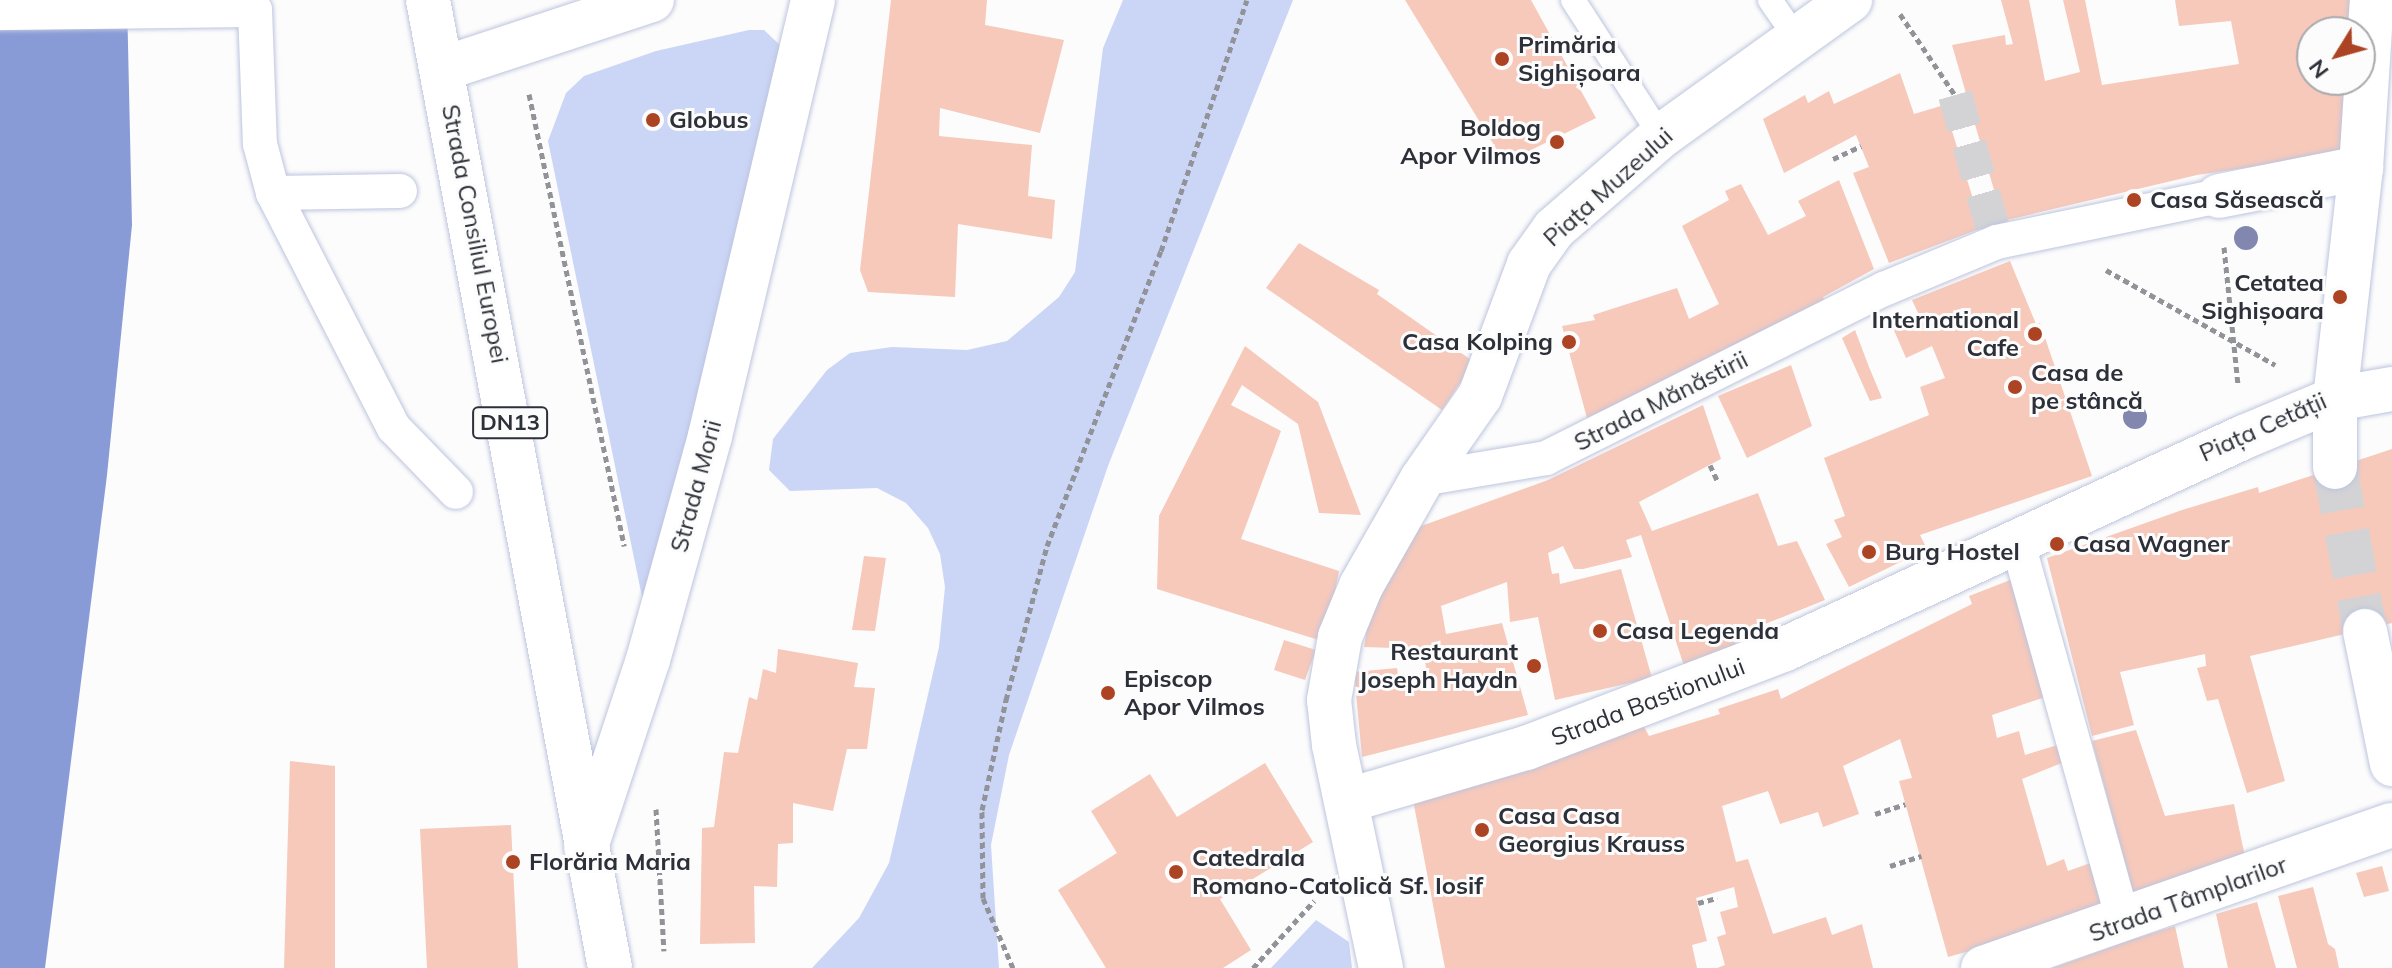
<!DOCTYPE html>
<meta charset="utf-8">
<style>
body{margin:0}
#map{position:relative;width:2392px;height:968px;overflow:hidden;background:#fcfcfc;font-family:Mulish,sans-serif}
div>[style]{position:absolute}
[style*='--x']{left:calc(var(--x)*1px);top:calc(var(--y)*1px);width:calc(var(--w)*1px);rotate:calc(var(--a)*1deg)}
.green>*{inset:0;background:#cbd5f6}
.water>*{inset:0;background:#899bd7}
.building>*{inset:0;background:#f6c9bb}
.pedestrian-tunnel>*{height:34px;margin-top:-17px;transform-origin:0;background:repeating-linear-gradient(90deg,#d3d3d5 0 34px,transparent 0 51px)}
.tertiary-tunnel>*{height:44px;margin-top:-22px;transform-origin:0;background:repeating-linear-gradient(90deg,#d3d3d5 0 44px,transparent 0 66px)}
.path>*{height:5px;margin-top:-2.5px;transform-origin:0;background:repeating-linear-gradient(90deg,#919398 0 6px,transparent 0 10px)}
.roads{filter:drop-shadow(0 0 2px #bdc5de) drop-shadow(0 0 2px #bdc5de)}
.service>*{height:24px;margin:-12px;padding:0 12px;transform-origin:12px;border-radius:12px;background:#fff}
.pedestrian>*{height:34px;margin:-17px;padding:0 17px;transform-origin:17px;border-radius:17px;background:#fff}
.minor>*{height:44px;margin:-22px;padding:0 22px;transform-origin:22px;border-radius:22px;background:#fff}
.tertiary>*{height:44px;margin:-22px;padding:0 22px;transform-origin:22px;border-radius:22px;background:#fff}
.trunk>*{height:44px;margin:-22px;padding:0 22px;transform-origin:22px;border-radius:22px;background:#fff}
.trees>*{width:24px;height:24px;margin:-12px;border-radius:50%;background:#8187ae}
.dots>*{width:22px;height:22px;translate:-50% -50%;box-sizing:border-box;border:4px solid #fcfcfc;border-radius:50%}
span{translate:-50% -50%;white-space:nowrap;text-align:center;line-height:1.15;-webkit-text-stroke:6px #fcfcfc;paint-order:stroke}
.shield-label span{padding:2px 6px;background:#fcfcfc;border:2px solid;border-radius:6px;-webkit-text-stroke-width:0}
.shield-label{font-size:22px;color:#2d3039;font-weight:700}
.poi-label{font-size:24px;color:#2d3039;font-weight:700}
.left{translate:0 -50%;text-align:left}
.right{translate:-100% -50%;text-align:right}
.street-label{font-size:24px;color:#2d3039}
.north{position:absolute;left:2296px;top:16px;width:80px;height:80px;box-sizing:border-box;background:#fcfcfc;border:2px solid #a9aaae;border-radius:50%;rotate:233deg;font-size:22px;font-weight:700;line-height:32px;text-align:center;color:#2d3039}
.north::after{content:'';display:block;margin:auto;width:28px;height:36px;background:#ac4423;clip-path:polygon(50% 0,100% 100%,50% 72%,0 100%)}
</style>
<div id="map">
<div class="green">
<div style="clip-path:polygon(1123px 0,1293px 0,1108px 466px,1009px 755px,991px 845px,999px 968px,812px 968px,859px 918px,889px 863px,939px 647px,945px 587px,940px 554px,928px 528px,906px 503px,877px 488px,790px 491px,769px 470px,773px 439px,827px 370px,850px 353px,892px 347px,967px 350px,1007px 341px,1059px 297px,1075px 272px,1103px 48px)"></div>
<div style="clip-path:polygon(749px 30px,764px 30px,783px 48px,646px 616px,548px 141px,566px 93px,584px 76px,656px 51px)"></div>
<div style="clip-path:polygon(1316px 920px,1349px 942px,1352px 968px,1271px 968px)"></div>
</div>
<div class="water">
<div style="clip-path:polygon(0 0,127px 0,132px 225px,107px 475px,45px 968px,0 968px)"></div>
</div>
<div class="building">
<div style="clip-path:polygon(891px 0,987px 0,985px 25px,1064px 40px,1040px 133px,940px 108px,939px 136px,1032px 145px,1028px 196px,1055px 200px,1052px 239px,958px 224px,955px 297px,868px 292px,860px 270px)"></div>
<div style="clip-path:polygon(1405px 0,1531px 0,1596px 118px,1505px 163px)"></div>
<div style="clip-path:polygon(2001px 0,2029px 0,2045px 81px,2080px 72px,2063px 0,2085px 0,2102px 85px,2239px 64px,2231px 21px,2179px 26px,2175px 0,2359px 0,2357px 32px,2312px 32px,2312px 80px,2345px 80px,2345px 153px,2197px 175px,2003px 221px,1952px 45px,2005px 35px,2006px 45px,2013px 44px)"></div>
<div style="clip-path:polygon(1900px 73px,1914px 114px,1944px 105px,1982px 228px,1889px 263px,1853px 173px,1869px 167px,1856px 135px,1784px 173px,1763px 119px,1805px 95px,1808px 103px,1829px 91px,1834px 104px)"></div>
<div style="clip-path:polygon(1839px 180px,1874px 269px,1823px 297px,1827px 307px,1587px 418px,1562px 326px,1595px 320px,1593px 315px,1677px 288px,1689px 319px,1719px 304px,1682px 226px,1729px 200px,1725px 191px,1741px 184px,1768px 235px,1806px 216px,1798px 201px)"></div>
<div style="clip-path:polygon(1299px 243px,1379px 290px,1377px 294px,1474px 362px,1442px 410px,1266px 288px)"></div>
<div style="clip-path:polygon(2010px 261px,2036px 324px,2040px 323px,2092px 476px,1920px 535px,1927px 549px,1849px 587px,1826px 544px,1842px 537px,1834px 520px,1845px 516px,1824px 458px,1929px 415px,1920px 387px,1945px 378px,1932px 346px,1906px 358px,1893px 328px,1919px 315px,1912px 300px)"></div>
<div style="clip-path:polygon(1855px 330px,1869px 367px,1882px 398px,1870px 401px,1842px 338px)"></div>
<div style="clip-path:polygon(1245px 346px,1318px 402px,1361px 515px,1319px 513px,1298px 424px,1242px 385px,1231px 405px,1281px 431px,1241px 539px,1339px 571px,1325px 642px,1157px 589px,1159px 516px)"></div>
<div style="clip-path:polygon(1791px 365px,1812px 426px,1747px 458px,1718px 396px)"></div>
<div style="clip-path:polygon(1703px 405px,1721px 459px,1639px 502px,1652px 531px,1758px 493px,1778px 546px,1797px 541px,1825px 600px,1733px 637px,1739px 652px,1685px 669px,1641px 535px,1626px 540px,1632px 557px,1583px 569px,1574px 569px,1563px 546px,1548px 553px,1552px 574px,1559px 573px,1560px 584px,1621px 569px,1652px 678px,1555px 700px,1538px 617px,1510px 622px,1507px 582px,1441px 606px,1446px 634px,1502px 623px,1528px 715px,1362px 757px,1354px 672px,1397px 668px,1399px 682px,1411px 680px,1415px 690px,1429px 686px,1423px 649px,1364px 647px,1373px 591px,1402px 533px,1548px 480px)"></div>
<div style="clip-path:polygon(2392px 449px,2392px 623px,2250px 656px,2285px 781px,2247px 793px,2218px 699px,2207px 701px,2197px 668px,2206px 666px,2205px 654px,2120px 672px,2134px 725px,2092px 736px,2047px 558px,2182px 510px,2258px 487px,2259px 493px)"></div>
<div style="clip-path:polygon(864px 556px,886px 558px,875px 631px,852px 630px)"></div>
<div style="clip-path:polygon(2018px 577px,2051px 695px,1992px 715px,1997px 738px,2019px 731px,2025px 755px,2064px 743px,2069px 760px,2022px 779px,2047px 866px,2064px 859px,2068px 871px,2099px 860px,2102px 908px,2066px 924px,1948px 957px,1899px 781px,1912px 778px,1900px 739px,1843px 766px,1859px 814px,1823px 827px,1818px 812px,1780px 824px,1768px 791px,1722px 806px,1736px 862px,1748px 859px,1773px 934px,1826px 917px,1832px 935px,1862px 924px,1873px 968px,1717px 968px,1725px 965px,1717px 937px,1726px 934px,1720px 912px,1738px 907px,1734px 887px,1696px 898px,1707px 941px,1692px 945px,1697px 968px,1445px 968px,1413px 800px,1642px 723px,1649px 736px,1720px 714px,1718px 709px,1778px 689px,1781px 699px,1972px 604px,1969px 596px)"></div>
<div style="clip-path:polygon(1284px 640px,1316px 650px,1305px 680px,1274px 670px)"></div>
<div style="clip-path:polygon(778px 649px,858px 663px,854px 687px,875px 688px,867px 749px,847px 749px,833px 811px,793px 803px,793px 843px,778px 844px,777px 887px,754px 886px,755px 943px,700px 944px,702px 828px,714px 827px,724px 752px,738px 753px,749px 697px,757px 700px,763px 669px,776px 673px)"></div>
<div style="clip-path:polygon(2136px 730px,2165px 816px,2234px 804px,2245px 857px,2133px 892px,2092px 741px)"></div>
<div style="clip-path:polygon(290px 761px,335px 766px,335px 968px,284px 968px)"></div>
<div style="clip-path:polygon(1265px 763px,1313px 842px,1220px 899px,1251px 950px,1223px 968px,1106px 968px,1058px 890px,1117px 853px,1091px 811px,1150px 774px,1177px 817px)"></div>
<div style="clip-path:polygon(511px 825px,518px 968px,427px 968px,420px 829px)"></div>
<div style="clip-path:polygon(2382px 866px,2389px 891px,2364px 897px,2356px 873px)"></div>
<div style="clip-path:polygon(2313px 887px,2328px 944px,2335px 949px,2339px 968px,2297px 968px,2278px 896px)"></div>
<div style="clip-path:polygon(2257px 902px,2276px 968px,2228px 968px,2216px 914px)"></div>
<div style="clip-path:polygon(2175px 926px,2184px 968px,2053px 968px,2128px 941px)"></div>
</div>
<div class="pedestrian-tunnel">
<div style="--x:1955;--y:95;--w:153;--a:74.1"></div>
</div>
<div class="tertiary-tunnel">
<div style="--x:2335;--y:467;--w:167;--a:79.6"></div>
</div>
<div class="path">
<div style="--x:1900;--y:14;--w:98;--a:55.8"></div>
<div style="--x:529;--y:94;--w:462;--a:78.1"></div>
<div style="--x:1833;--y:159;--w:31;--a:-25"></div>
<div style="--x:2224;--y:247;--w:138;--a:84.2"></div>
<div style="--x:2106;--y:270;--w:194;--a:29.3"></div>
<div style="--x:1710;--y:465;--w:17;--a:65"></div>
<div style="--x:656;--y:809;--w:142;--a:86.8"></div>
<div style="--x:1875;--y:814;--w:32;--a:-18"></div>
<div style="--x:1890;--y:866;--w:33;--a:-18"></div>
<div style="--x:1698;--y:903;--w:20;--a:-15"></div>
<div style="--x:1013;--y:968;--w:76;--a:-113.2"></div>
<div style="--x:983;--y:898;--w:88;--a:-90.7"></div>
<div style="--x:982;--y:810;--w:113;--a:-77.7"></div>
<div style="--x:1006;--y:700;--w:159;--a:-75.1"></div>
<div style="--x:1047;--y:546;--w:316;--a:-68.9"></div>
<div style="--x:1161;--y:251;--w:265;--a:-71.1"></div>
<div style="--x:1253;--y:968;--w:91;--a:-47.7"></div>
</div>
<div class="roads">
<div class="service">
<div style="--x:1573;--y:0;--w:162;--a:57.1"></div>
<div style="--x:1770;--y:0;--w:47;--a:55.3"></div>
</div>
<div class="pedestrian">
<div style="--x:0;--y:13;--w:255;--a:-0.7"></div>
<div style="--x:255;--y:10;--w:134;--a:87.9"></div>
<div style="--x:260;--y:144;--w:51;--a:75.1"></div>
<div style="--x:273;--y:193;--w:264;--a:62.8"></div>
<div style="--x:394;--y:428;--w:89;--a:45.9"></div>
<div style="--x:273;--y:193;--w:127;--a:-0.9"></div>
<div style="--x:1422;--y:479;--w:126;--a:-9.6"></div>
<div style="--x:1546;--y:458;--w:378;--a:-26.6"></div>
<div style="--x:1884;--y:289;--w:122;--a:-22.6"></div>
<div style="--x:1997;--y:242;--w:227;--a:-11.7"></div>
<div style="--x:2017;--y:540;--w:397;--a:74.4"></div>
</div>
<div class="minor">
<div style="--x:2219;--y:196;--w:145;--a:-11.2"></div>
<div style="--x:1346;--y:801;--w:188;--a:-16.4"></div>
<div style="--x:1526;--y:748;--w:277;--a:-20.9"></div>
<div style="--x:1785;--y:649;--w:506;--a:-24.79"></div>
<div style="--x:2244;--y:437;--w:99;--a:-22.7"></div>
<div style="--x:2335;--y:399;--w:58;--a:-10"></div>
<div style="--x:1381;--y:968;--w:228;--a:-101.9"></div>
<div style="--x:1334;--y:745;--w:45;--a:-96.3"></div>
<div style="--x:1329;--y:700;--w:64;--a:-80.1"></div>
<div style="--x:1340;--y:637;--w:55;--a:-67.6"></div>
<div style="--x:1361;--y:586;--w:123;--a:-60.3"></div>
<div style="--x:1422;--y:479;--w:101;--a:-55.1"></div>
<div style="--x:1480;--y:396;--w:141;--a:-69.6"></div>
<div style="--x:1529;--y:264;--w:43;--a:-54.5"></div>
<div style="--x:1554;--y:229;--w:142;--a:-41"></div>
<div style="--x:1661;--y:136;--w:233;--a:-35.7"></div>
<div style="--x:1983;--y:968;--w:433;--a:-19.3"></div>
</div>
<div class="tertiary">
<div style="--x:442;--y:69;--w:221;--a:-18.2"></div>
<div style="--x:2335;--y:467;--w:68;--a:-90"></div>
<div style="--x:2335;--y:399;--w:232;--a:-83.6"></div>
<div style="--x:2361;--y:168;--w:168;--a:-86.3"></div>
<div style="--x:2365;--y:631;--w:136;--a:78.5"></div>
<div style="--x:586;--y:847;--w:197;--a:-71.7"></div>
<div style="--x:648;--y:660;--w:232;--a:-74.5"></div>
<div style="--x:710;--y:436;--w:448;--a:-76.7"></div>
</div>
<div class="trunk">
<div style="--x:428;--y:0;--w:985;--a:79.35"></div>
</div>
</div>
<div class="trees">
<div style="left:2246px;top:238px"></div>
<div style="left:2135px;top:417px"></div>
</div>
<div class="dots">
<div style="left:1502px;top:59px;background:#ac4423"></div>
<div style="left:653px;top:120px;background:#ac4423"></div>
<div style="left:1557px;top:142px;background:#ac4423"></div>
<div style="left:2134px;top:200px;background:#ac4423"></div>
<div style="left:2340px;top:297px;background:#ac4423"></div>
<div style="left:2035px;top:334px;background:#ac4423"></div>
<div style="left:1569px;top:342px;background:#ac4423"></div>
<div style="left:2015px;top:387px;background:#ac4423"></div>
<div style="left:2057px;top:544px;background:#ac4423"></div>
<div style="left:1869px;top:552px;background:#ac4423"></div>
<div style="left:1600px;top:631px;background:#ac4423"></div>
<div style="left:1534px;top:666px;background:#ac4423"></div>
<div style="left:1108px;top:693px;background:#ac4423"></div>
<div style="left:1482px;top:830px;background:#ac4423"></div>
<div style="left:513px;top:862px;background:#ac4423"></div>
<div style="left:1176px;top:872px;background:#ac4423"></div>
</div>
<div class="shield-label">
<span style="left:510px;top:423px">DN13</span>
</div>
<div class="poi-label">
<span class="left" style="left:1518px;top:59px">Primăria<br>Sighișoara</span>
<span class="left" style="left:669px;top:120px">Globus</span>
<span class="right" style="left:1541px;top:142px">Boldog<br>Apor Vilmos</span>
<span class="left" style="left:2150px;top:200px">Casa Săsească</span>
<span class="right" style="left:2324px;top:297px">Cetatea<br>Sighișoara</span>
<span class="right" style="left:2019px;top:334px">International<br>Cafe</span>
<span class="right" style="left:1553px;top:342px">Casa Kolping</span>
<span class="left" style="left:2031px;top:387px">Casa de<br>pe stâncă</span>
<span class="left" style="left:2073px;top:544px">Casa Wagner</span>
<span class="left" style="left:1885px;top:552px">Burg Hostel</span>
<span class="left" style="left:1616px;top:631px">Casa Legenda</span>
<span class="right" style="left:1518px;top:666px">Restaurant<br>Joseph Haydn</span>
<span class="left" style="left:1124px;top:693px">Episcop<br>Apor Vilmos</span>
<span class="left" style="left:1498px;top:830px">Casa Casa<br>Georgius Krauss</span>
<span class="left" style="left:1192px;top:872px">Catedrala<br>Romano-Catolică Sf. Iosif</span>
<span class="left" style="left:529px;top:862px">Florăria Maria</span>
</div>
<div class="street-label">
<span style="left:1608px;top:187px;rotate:-42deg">Piața Muzeului</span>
<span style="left:475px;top:234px;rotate:79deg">Strada Consiliul Europei</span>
<span style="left:1661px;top:401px;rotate:-27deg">Strada Mănăstirii</span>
<span style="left:2263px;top:427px;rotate:-24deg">Piața Cetății</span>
<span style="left:696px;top:486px;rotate:-75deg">Strada Morii</span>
<span style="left:1648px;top:702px;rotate:-21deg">Strada Bastionului</span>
<span style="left:2188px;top:899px;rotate:-20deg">Strada Tâmplarilor</span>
</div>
<div class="north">N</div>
</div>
